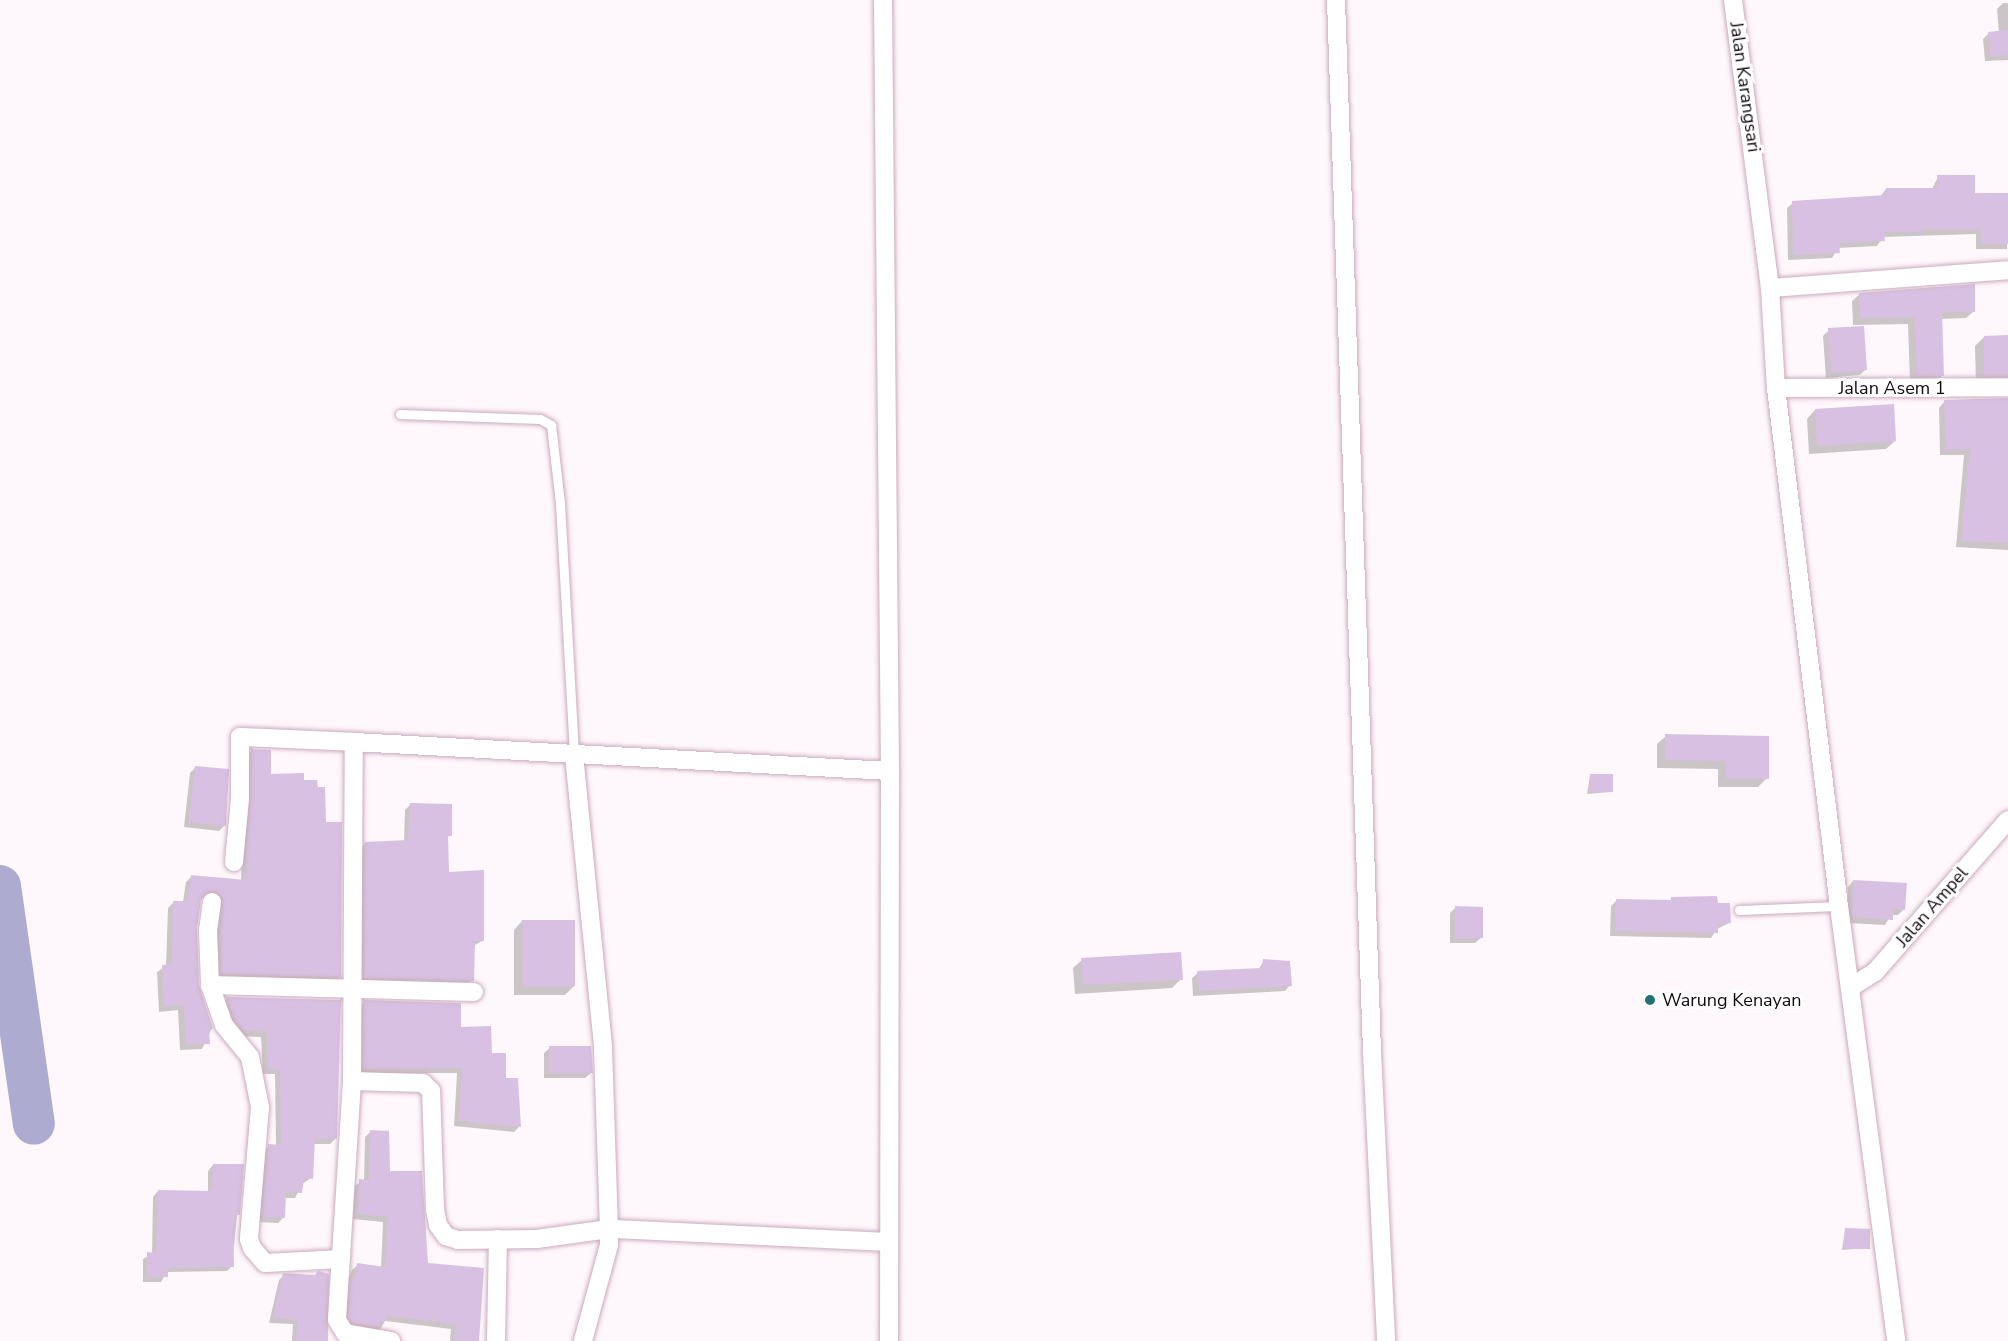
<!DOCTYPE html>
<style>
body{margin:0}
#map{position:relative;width:2008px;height:1341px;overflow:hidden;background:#fef7fb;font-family:"Nunito Sans",sans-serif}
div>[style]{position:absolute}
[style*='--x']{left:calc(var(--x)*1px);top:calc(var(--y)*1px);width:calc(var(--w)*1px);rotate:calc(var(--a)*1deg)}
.shadow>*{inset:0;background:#0003}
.river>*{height:42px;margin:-21px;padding:0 21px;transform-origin:21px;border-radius:21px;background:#adabcf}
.building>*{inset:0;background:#d7c0e1}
.roads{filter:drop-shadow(0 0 2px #cbaabd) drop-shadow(0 0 2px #cbaabd)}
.lane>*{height:9px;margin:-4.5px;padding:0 4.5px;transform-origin:4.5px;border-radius:4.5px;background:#fff}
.street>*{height:18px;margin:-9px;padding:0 9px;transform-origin:9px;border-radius:9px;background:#fff}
.dots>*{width:16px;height:16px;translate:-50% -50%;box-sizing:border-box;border:3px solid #fff;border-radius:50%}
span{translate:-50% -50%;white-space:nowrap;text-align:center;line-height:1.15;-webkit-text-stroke:6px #fff;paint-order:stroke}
.street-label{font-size:18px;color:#13080f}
.poi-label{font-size:18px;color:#13080f}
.left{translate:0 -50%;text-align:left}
</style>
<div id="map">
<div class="shadow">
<div style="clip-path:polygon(2003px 3px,2008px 3px,2008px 60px,1985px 61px,1983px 39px,1989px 33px,1999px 33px,1997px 9px)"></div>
<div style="clip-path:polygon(1938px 177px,1974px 195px,2008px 195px,2007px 249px,1976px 249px,1976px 234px,1883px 237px,1877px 246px,1838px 248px,1832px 258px,1788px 260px,1787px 208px,1793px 203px,1880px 197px,1886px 189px,1932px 189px)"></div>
<div style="clip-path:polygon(1860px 294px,1974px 311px,1966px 318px,1940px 319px,1943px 375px,1936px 383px,1910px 383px,1908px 324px,1853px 325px,1852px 301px)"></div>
<div style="clip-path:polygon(1829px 330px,1866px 369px,1860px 375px,1826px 378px,1823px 336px)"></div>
<div style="clip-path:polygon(1984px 337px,2008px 337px,2008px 387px,1976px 384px,1975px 346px)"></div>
<div style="clip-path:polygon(1945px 401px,2008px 423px,2008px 550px,1956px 547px,1964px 455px,1940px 455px,1939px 408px)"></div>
<div style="clip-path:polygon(1815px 410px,1895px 441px,1886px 449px,1809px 454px,1807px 419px)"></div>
<div style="clip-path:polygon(1666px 736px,1768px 737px,1767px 778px,1758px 787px,1718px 787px,1718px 769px,1657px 768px,1657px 744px)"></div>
<div style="clip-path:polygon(252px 750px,269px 775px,302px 782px,324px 823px,340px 977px,334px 983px,216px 979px,212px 898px,201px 897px,195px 928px,197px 986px,212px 1028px,202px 1049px,180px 1050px,178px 1010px,159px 1012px,157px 972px,166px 966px,168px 908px,174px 902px,183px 902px,186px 882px,192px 876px,241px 881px,246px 756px)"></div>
<div style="clip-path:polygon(195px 768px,225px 825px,219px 831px,184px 827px,190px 773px)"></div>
<div style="clip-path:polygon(1590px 776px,1611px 792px,1587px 794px)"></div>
<div style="clip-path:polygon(410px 805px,450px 835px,446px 839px,448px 873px,482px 941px,473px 946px,472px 980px,467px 985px,359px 982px,360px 849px,365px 843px,404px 842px,405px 810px)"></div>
<div style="clip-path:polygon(1853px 881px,1904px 909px,1898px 915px,1891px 915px,1885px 925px,1847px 923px,1848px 887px)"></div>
<div style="clip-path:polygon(1672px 899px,1716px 905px,1729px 923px,1717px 929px,1711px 938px,1610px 936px,1611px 906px,1617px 900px,1669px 902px)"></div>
<div style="clip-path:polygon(1456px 907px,1481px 938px,1475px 943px,1450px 943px,1450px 913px)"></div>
<div style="clip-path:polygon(522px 921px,574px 986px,565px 995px,514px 995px,514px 930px)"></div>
<div style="clip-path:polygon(1082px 960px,1181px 979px,1172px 988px,1075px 994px,1073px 968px)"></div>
<div style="clip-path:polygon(1264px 961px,1290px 985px,1285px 991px,1193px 996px,1192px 978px,1198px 973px,1258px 970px)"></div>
<div style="clip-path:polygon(227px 998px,340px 1001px,336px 1138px,330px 1144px,314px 1144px,311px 1178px,302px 1184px,295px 1198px,284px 1198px,283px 1218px,278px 1223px,257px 1222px,263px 1152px,269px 1146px,276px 1146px,275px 1074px,263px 1074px,261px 1037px,237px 1036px,221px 1004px)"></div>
<div style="clip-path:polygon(364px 1002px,459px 1029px,491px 1055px,505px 1079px,519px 1127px,514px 1132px,454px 1126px,457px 1073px,358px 1073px,359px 1008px)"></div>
<div style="clip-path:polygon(550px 1048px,591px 1073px,585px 1078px,544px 1078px,544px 1053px)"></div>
<div style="clip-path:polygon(370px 1132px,427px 1264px,478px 1341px,450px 1341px,451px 1329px,385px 1321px,378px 1333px,344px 1323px,346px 1285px,352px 1270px,358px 1265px,381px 1268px,383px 1222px,353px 1219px,354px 1186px,364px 1181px,365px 1137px)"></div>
<div style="clip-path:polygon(213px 1165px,242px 1166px,232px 1266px,227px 1271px,167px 1272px,161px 1282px,143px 1282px,143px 1259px,152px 1254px,153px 1197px,158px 1191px,208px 1192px,208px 1171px)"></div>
<div style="clip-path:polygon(1845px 1230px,1869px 1248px,1842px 1250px)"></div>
<div style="clip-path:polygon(284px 1275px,327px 1275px,326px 1341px,292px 1341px,293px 1324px,269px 1323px,279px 1280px)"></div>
</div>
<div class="river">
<div style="--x:0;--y:886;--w:240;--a:81.9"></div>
</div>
<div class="building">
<div style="clip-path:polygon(2008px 30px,2008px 55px,1990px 57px,1988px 32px)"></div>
<div style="clip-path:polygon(1937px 175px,1975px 175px,1975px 193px,2008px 193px,2008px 244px,1981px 244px,1981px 229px,1921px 229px,1921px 232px,1884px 232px,1885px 241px,1839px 243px,1840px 253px,1793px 255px,1792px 201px,1886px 195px,1886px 188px,1937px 188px)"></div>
<div style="clip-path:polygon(1975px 284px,1975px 312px,1942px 312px,1944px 376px,1917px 376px,1915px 317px,1860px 318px,1859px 293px)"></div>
<div style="clip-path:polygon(1864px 326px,1867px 370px,1831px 373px,1828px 328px)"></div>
<div style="clip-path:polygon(2008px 335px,2008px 376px,1984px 376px,1984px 336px)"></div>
<div style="clip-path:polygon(2008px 398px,2008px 543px,1961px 541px,1970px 449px,1946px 450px,1944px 400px)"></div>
<div style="clip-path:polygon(1894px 404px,1896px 441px,1817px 446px,1815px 409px)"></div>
<div style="clip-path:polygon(1665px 734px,1769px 736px,1769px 779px,1726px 778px,1726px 761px,1665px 760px)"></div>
<div style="clip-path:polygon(251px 749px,271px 750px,271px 774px,304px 773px,304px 780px,317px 780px,318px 787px,325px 787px,326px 822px,342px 822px,341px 977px,221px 974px,223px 898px,218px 893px,207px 892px,201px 900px,197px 928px,199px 985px,213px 1029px,209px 1029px,210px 1044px,186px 1045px,184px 1005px,164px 1006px,162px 965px,172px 964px,173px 901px,187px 901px,191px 875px,246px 880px)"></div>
<div style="clip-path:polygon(195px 766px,229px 769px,226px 826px,189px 822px)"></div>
<div style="clip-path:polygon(1590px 774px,1613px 774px,1613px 792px,1589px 792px)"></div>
<div style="clip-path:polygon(410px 803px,452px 804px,452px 836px,448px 836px,449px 872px,484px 870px,484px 941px,475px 941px,474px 981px,364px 978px,365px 842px,408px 840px)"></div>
<div style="clip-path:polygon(1853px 880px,1907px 883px,1905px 910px,1893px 909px,1893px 920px,1852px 917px)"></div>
<div style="clip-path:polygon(1717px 896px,1718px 903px,1730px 903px,1731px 923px,1718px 924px,1718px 933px,1615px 931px,1616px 899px,1671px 900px,1671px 897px)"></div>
<div style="clip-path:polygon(1455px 906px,1483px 907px,1483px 938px,1455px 938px)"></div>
<div style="clip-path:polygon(522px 920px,575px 920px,575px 986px,523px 987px)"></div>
<div style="clip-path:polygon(1181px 952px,1183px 980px,1083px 985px,1081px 958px)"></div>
<div style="clip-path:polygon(1263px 959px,1290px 961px,1292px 986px,1199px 991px,1197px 971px,1262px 968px)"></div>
<div style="clip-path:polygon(226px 997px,341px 1000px,337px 1139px,315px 1139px,313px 1179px,304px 1178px,302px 1193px,286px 1192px,285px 1218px,262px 1217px,268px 1144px,281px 1145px,280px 1069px,268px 1069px,267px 1032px,243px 1030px,234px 1019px)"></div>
<div style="clip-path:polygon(364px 1000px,461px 1003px,461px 1027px,491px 1026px,492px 1053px,506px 1053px,506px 1078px,518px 1078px,521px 1127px,459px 1121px,462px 1068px,363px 1068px)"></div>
<div style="clip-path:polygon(549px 1046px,591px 1046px,593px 1073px,549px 1073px)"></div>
<div style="clip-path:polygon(370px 1130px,389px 1131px,390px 1171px,422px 1171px,428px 1263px,484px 1268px,479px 1341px,454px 1341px,456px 1324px,387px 1316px,386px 1321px,380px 1321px,379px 1327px,352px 1323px,348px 1317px,351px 1278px,355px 1279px,357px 1263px,385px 1267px,388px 1217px,357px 1214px,359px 1179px,369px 1180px)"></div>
<div style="clip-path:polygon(213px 1164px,244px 1164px,240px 1215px,235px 1215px,233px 1234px,234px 1267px,168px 1268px,168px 1277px,147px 1277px,147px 1252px,156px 1253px,158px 1190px,212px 1191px)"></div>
<div style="clip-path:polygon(1845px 1228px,1870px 1229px,1870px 1249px,1844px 1249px)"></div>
<div style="clip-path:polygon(318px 1271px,329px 1274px,328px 1341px,296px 1341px,298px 1320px,273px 1318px,283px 1273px,315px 1275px)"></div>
</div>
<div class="roads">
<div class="lane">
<div style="--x:400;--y:414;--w:140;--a:2"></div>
<div style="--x:540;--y:419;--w:13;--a:29"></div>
<div style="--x:551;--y:425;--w:79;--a:83.4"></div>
<div style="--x:560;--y:503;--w:252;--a:86.8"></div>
<div style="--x:1739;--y:910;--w:100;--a:-2.3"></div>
</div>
<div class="street">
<div style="--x:883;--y:0;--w:771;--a:89.48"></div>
<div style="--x:890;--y:771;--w:570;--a:90.1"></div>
<div style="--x:1336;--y:0;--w:1053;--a:88.04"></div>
<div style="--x:1372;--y:1052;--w:289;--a:87.2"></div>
<div style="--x:1733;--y:0;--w:290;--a:82.7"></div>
<div style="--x:1770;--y:288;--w:100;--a:86.6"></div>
<div style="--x:1776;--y:388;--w:522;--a:83.07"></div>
<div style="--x:1839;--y:906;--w:439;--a:82.5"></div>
<div style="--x:1770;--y:288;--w:239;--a:-4.3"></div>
<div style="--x:1776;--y:388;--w:232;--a:-0.2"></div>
<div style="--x:574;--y:755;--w:294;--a:84.3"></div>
<div style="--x:603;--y:1048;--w:181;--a:88.1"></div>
<div style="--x:609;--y:1229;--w:16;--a:90"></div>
<div style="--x:609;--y:1245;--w:99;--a:105.2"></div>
<div style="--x:234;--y:862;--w:64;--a:-84.6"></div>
<div style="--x:240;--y:798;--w:61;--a:-90"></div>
<div style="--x:240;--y:737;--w:114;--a:2.5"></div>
<div style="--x:212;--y:902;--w:28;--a:98"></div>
<div style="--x:208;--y:930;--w:55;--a:87.9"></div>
<div style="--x:210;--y:985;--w:42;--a:70.7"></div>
<div style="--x:224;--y:1025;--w:41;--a:50.9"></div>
<div style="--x:250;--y:1057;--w:51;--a:78.7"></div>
<div style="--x:260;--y:1107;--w:132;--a:94.8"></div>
<div style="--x:249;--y:1239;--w:9;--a:72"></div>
<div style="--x:252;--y:1248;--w:20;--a:49"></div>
<div style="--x:265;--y:1263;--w:76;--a:-3"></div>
<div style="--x:210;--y:985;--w:264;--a:1.5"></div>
<div style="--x:1850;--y:988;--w:30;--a:-33"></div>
<div style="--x:1875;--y:972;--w:202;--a:-48.8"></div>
<div style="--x:352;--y:1081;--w:239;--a:93.6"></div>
<div style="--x:337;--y:1320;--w:15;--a:58"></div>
<div style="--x:345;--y:1333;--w:47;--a:9.9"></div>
<div style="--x:888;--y:1242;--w:279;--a:-177.3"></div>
<div style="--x:609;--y:1229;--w:73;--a:172.1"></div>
<div style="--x:537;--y:1239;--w:79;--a:179.3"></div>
<div style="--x:458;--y:1240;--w:13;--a:-162"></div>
<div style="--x:446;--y:1236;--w:14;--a:-126"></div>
<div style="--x:438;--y:1225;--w:16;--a:-101"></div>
<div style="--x:435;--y:1209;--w:118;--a:-91.9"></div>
<div style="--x:431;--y:1091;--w:11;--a:-135"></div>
<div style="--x:423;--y:1083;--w:71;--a:-178.4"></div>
<div style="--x:352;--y:1081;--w:339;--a:-89.7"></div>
<div style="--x:354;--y:742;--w:537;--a:3.1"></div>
<div style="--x:496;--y:1341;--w:102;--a:-88.9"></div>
</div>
</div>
<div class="dots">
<div style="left:1650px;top:1000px;background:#256f77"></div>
</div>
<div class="street-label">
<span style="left:1745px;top:87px;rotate:82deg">Jalan Karangsari</span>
<span style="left:1892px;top:388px">Jalan Asem 1</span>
<span style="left:1932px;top:907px;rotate:-49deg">Jalan Ampel</span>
</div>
<div class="poi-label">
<span class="left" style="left:1662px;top:1000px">Warung Kenayan</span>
</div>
</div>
